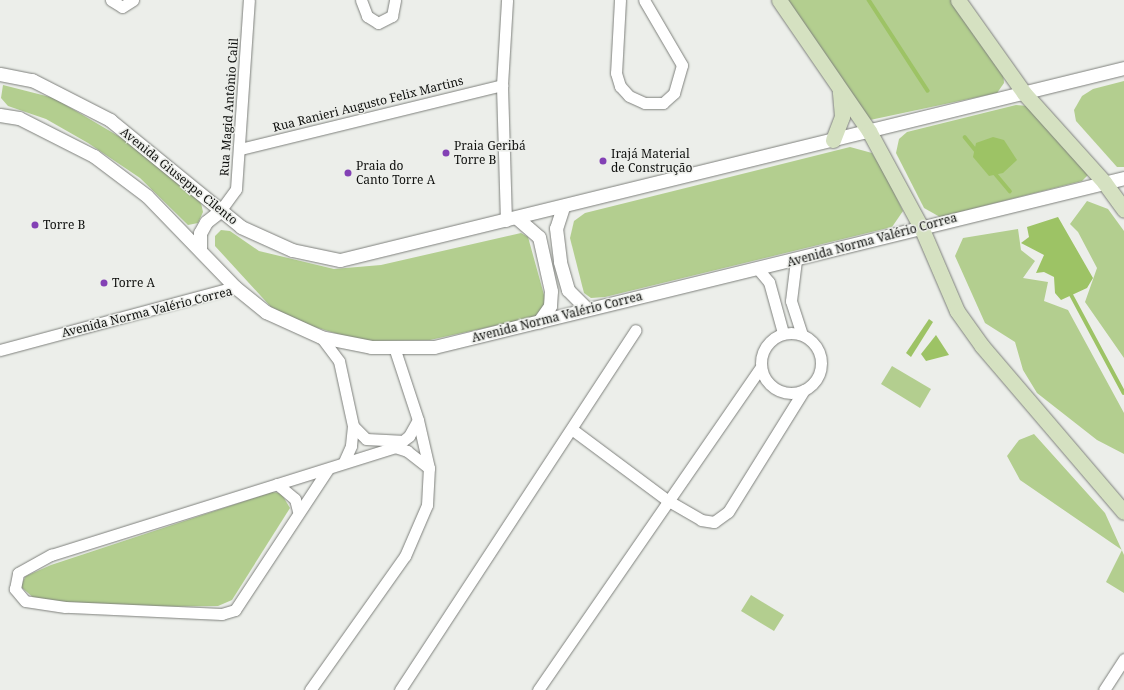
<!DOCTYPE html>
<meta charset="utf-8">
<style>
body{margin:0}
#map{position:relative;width:1124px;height:690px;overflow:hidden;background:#eceeea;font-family:"Noto Serif",serif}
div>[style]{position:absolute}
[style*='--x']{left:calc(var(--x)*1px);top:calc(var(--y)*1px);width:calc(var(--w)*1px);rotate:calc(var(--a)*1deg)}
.green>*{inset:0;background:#b3ce8f}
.water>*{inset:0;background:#9dc365}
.stream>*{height:3.5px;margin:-1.75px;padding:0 1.75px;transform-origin:1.75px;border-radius:1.75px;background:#9dc365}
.roads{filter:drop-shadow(0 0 1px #7e807c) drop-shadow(0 0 1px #7e807c)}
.minor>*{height:11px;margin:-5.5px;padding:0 5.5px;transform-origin:5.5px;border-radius:5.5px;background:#fff}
.minor>.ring{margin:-5.5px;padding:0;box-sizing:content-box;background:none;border:11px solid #fff;border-radius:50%}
.tertiary>*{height:13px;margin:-6.5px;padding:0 6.5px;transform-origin:6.5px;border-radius:6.5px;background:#fff}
.secondary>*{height:15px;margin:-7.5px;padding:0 7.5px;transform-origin:7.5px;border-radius:7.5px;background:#d5e1c1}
.dots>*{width:11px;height:11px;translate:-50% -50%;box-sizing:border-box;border:2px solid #eceeea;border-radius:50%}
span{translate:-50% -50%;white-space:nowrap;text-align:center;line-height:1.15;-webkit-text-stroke:3px #eceeea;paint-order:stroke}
.street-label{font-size:12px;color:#0f100e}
.poi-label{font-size:12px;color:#0f100e}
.left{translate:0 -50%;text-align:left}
</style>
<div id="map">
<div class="green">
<div style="clip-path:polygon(785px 0,951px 0,1003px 72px,1004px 83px,997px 93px,870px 120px)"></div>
<div style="clip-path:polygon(1124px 81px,1124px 167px,1117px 167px,1076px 121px,1074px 110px,1082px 96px,1093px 89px)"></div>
<div style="clip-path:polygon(3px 85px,54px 98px,125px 140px,201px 203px,203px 212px,198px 223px,188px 225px,140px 178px,88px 143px,46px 119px,8px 106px,1px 98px)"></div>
<div style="clip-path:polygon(1016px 105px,1028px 106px,1088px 175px,1082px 181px,940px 217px,924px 208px,896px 153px,899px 139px,907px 132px)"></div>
<div style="clip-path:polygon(850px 147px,872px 153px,886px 176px,903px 211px,892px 227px,605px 297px,591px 298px,584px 293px,570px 238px,574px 221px,585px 213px)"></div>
<div style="clip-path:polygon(1087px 201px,1108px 209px,1124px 231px,1124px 358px,1085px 302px,1097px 268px,1078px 232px,1070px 224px)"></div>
<div style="clip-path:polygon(1018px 229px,1021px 250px,1035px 261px,1023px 278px,1048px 282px,1044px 301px,1068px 310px,1124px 413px,1124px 454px,1097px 440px,1037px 393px,1023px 370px,1015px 342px,985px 323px,955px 256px,963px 238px)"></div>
<div style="clip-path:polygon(221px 230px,230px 231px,259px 251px,334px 269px,381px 265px,521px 233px,528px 237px,546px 302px,535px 317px,430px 340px,361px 341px,298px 322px,271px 307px,215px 246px,215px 236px)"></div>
<div style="clip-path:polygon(892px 366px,931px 389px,920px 408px,881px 384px)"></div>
<div style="clip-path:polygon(1034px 434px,1105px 513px,1124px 555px,1124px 593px,1106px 582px,1122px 550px,1020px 480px,1007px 456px,1019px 440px)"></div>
<div style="clip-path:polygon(272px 492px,281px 493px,290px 508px,232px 600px,218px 606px,146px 607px,36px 600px,20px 586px,26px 576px,51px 565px)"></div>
<div style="clip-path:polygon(751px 595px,784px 615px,774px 631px,741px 611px)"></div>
</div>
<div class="water">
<div style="clip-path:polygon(993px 137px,1004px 140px,1017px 160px,1003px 173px,989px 176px,973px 157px,976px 143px)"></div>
<div style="clip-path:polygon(1058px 217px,1093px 278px,1087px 288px,1061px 300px,1055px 293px,1054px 277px,1044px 272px,1036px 273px,1044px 255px,1021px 243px,1029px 237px,1027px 227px)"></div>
<div style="clip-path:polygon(929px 319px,933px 322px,911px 357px,906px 353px)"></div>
<div style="clip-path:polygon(936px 335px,949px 355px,926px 361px,921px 354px)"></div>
</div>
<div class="stream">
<div style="--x:869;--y:0;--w:108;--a:57"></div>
<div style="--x:965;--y:137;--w:19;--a:51"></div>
<div style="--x:994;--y:172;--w:25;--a:50"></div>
<div style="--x:1071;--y:294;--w:112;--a:61.8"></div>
</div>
<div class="roads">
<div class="minor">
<div style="--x:111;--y:0;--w:13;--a:32"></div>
<div style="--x:122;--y:7;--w:13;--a:-32"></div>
<div style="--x:361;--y:0;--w:17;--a:69"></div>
<div style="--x:367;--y:16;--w:13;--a:32"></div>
<div style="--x:378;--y:23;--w:16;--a:-27"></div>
<div style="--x:392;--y:16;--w:16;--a:-79"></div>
<div style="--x:620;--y:0;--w:73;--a:93.1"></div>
<div style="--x:616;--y:73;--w:14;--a:73"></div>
<div style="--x:620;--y:86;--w:13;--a:48"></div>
<div style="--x:629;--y:96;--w:17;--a:24"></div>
<div style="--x:645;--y:103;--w:18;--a:0"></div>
<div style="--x:663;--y:103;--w:15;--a:-42"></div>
<div style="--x:674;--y:93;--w:29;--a:-74"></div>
<div style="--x:682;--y:65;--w:75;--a:-120.3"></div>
<div style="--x:240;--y:149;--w:270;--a:-13.7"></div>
<div style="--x:220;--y:211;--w:27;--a:-54"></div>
<div style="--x:236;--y:189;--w:189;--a:-86.1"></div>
<div style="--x:506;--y:221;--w:136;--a:-91.7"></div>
<div style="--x:502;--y:85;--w:85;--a:-86.6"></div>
<div style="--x:796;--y:260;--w:41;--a:97"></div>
<div style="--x:791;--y:301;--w:35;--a:72"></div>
<div style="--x:758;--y:269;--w:17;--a:50"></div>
<div style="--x:769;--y:282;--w:53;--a:74.6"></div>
<div class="ring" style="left:761px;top:333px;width:49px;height:49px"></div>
<div style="--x:321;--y:337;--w:30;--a:53"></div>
<div style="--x:339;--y:361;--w:66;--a:77.8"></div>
<div style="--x:353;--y:426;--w:20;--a:96"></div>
<div style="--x:351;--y:446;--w:17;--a:114"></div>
<div style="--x:0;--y:350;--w:243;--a:-15"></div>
<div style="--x:353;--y:426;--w:18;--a:45"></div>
<div style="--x:366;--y:439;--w:34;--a:3"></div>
<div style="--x:573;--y:430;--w:117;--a:36.7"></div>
<div style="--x:667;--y:500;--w:39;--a:30"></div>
<div style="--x:701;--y:520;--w:13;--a:9"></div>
<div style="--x:714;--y:522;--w:17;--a:-36"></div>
<div style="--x:728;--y:512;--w:144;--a:-58.1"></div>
<div style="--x:395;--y:447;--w:13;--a:18"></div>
<div style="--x:407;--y:451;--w:28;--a:38"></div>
<div style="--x:328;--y:469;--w:169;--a:123.4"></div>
<div style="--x:235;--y:610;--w:14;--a:163"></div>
<div style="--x:222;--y:614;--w:157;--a:-177.4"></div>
<div style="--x:65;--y:607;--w:40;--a:-171.5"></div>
<div style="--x:25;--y:601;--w:16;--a:-130"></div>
<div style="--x:15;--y:589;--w:16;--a:-79"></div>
<div style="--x:18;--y:573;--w:38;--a:-29"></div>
<div style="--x:51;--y:555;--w:361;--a:-17.4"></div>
<div style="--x:395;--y:447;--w:18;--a:-38"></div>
<div style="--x:409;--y:436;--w:18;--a:-61"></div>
<div style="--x:277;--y:484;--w:23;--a:40"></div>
<div style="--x:295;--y:499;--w:12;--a:76"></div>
<div style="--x:310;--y:690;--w:164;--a:-54.7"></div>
<div style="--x:405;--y:556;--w:56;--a:-66.7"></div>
<div style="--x:427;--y:505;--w:37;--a:-87"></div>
<div style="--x:429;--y:468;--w:49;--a:-102.9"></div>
<div style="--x:418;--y:420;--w:77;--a:-108.2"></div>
<div style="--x:400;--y:690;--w:430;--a:-56.8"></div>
<div style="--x:538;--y:690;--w:393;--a:-55.4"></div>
<div style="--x:1104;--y:690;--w:37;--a:-57"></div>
</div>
<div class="tertiary">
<div style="--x:0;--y:74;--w:33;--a:11"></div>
<div style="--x:32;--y:80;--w:88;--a:27.1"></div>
<div style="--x:110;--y:120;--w:169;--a:39.2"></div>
<div style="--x:241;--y:227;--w:56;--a:24.3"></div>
<div style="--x:292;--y:250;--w:49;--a:11.8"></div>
<div style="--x:340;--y:260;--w:807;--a:-13.76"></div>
<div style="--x:0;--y:115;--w:19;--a:9"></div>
<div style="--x:19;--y:118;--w:84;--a:26.9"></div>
<div style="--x:94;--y:156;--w:66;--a:37"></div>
<div style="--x:147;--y:196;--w:127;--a:46"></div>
<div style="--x:235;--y:287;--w:40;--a:39"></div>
<div style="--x:266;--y:312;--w:60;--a:24.4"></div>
<div style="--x:321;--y:337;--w:51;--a:11.3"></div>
<div style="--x:371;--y:347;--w:63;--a:0"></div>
<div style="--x:434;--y:347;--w:710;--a:-13.76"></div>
<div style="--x:563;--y:207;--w:22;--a:108"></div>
<div style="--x:556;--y:228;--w:34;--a:83"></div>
<div style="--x:560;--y:262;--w:29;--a:74"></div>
<div style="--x:568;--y:290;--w:27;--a:45"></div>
<div style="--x:517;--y:218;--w:29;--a:41"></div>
<div style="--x:539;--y:237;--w:55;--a:77.5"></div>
<div style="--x:551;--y:291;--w:15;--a:94"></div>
<div style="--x:550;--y:306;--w:19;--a:125"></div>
<div style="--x:200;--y:248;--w:15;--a:-90"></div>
<div style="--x:200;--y:233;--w:13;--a:-61"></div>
<div style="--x:206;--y:222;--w:18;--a:-38"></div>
</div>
<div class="secondary">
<div style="--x:779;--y:0;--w:159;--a:55.5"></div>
<div style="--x:869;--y:131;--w:109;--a:61.6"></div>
<div style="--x:921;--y:227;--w:91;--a:66.8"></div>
<div style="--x:957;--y:311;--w:43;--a:54.5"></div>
<div style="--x:982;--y:346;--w:218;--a:49.5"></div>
<div style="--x:958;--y:0;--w:114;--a:54.6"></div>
<div style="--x:1024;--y:93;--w:120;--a:48"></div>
<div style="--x:1104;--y:182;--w:34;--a:54"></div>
<div style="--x:833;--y:140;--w:26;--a:-69"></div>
<div style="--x:842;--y:116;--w:25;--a:-95"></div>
</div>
</div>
<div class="dots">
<div style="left:446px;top:153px;background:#8341b5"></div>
<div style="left:603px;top:161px;background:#8341b5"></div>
<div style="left:348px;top:173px;background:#8341b5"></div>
<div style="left:35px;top:225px;background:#8341b5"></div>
<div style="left:104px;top:283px;background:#8341b5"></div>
</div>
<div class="street-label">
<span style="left:368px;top:104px;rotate:-14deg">Rua Ranieri Augusto Felix Martins</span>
<span style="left:229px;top:107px;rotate:-86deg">Rua Magid Antônio Calil</span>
<span style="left:179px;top:176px;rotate:39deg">Avenida Giuseppe Cilento</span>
<span style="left:872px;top:240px;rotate:-15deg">Avenida Norma Valério Correa</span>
<span style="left:147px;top:312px;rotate:-14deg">Avenida Norma Valério Correa</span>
<span style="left:557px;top:317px;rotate:-14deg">Avenida Norma Valério Correa</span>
</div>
<div class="poi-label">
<span class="left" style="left:454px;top:153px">Praia Geribá<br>Torre B</span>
<span class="left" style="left:611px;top:161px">Irajá Material<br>de Construção</span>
<span class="left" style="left:356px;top:173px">Praia do<br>Canto Torre A</span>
<span class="left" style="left:43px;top:225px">Torre B</span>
<span class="left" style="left:112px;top:283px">Torre A</span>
</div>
</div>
